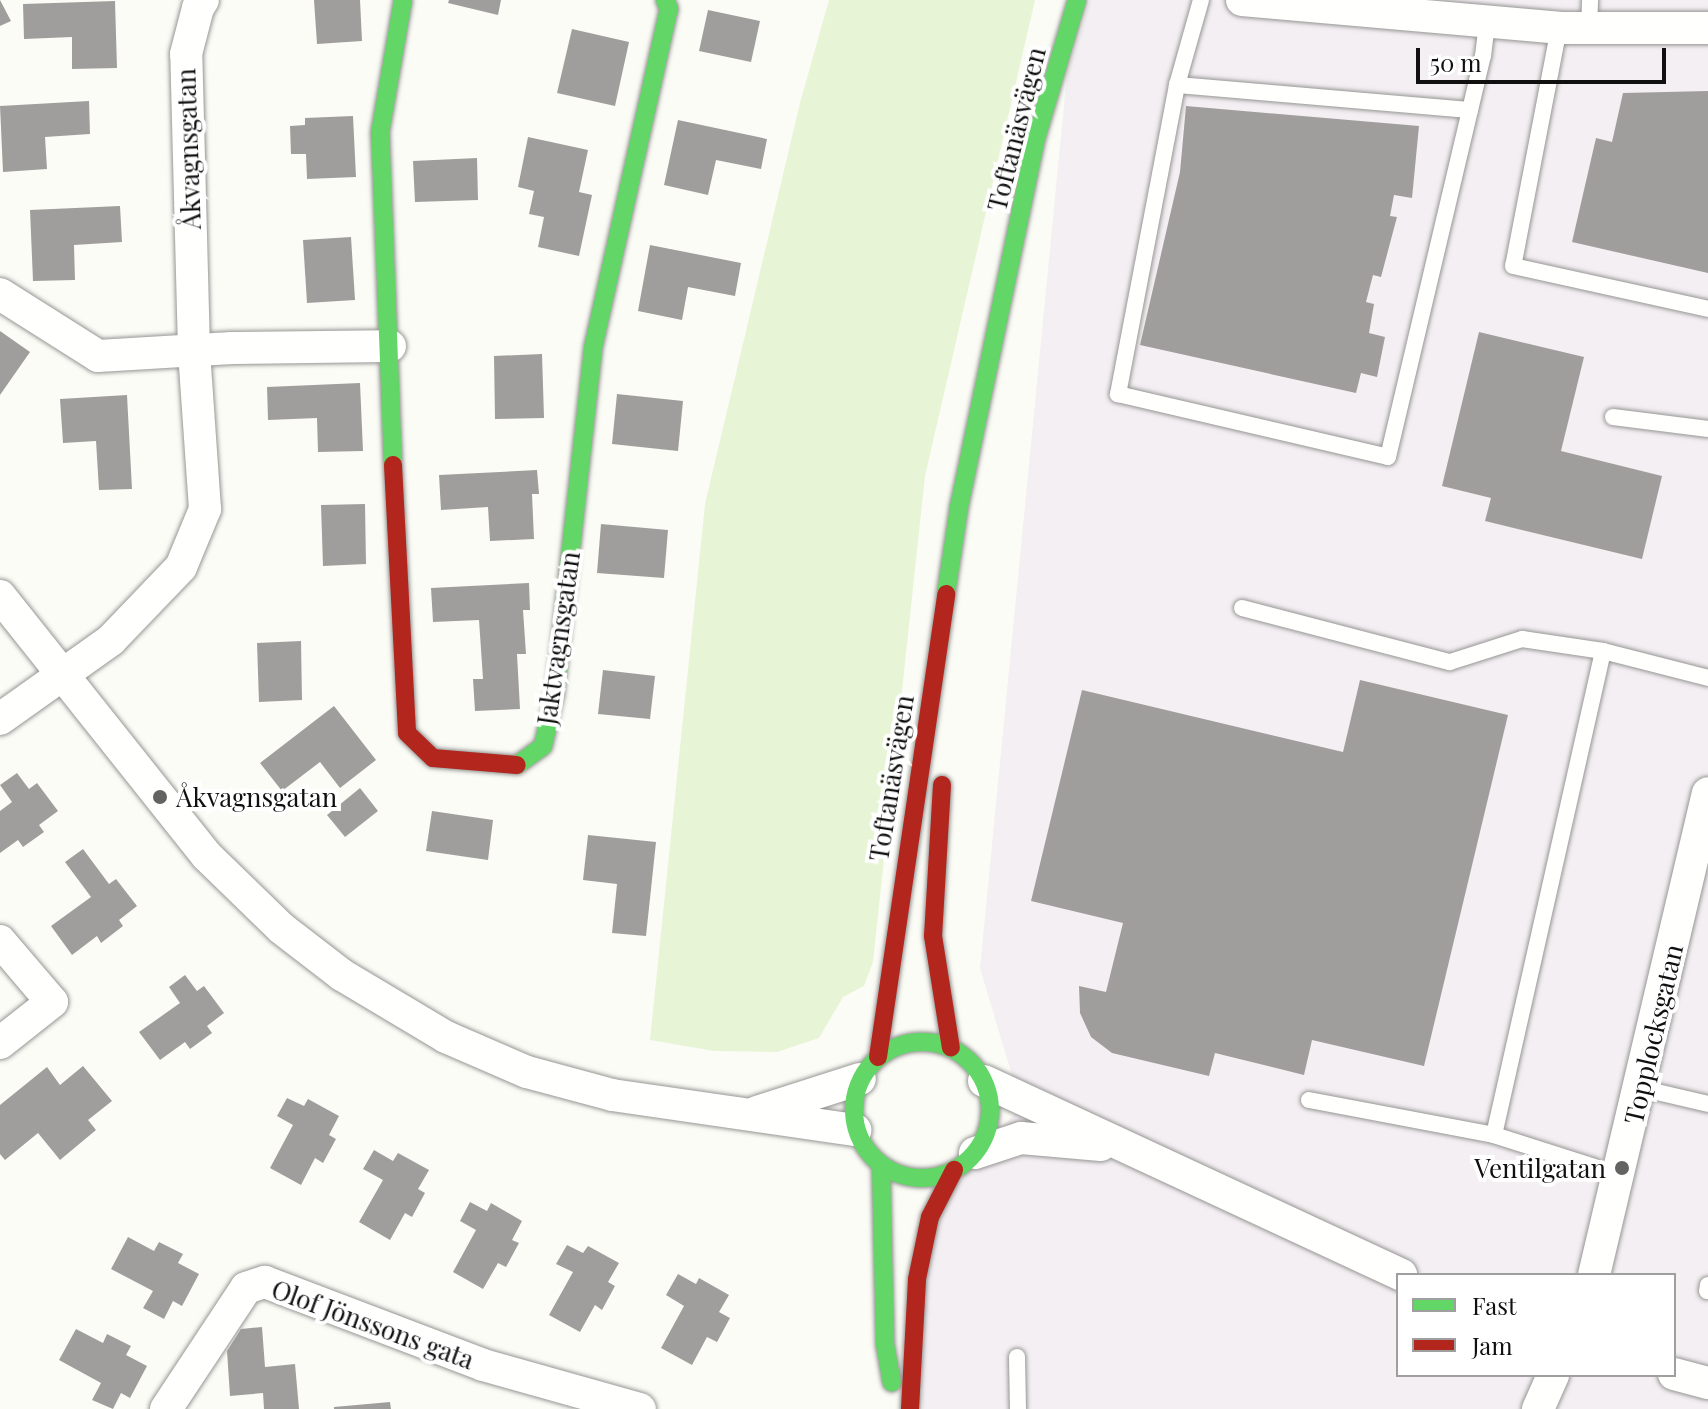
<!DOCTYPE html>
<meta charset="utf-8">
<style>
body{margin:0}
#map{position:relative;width:1708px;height:1409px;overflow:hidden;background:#fcfcf7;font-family:"Playfair Display",serif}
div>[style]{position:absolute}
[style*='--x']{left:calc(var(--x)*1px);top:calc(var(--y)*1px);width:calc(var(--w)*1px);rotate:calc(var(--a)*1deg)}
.industrial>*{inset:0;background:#f4eff3}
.green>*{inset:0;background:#e7f4d5}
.building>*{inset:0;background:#a09e9c}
.roads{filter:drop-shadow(0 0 2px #969694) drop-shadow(0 0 2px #969694)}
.lane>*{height:16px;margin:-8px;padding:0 8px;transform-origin:8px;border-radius:8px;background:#fffffe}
.street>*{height:32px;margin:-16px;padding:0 16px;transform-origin:16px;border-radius:16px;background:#fffffe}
.fast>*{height:18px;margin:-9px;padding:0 9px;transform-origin:9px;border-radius:9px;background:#63d668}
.fast>.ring{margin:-9px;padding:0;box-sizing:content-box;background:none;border:18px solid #63d668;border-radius:50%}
.jam>*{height:18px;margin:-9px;padding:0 9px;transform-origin:9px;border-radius:9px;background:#b3261e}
.dots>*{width:22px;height:22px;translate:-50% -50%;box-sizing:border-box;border:4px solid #fff;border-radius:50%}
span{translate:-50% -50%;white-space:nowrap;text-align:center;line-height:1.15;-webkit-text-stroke:8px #fff;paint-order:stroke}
.street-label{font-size:26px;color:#101010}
.poi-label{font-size:26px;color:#101010}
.left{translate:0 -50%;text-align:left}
.right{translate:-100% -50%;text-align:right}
.legend{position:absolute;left:1396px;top:1273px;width:280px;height:104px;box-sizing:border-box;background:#fff;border:2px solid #9f9f9f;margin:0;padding:10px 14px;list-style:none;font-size:24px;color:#101010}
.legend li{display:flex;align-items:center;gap:16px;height:40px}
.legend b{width:40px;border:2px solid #9f9f9f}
.scale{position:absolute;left:1416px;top:48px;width:250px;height:36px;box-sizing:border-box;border:4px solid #101010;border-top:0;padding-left:10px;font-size:24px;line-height:28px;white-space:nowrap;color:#101010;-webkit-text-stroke:6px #fff;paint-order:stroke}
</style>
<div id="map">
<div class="industrial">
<div style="clip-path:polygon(evenodd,1090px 0,1708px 0,1708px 1409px,923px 1409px,916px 1228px,1021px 1106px,980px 968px,1067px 74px,1090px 0,1398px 1275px,1674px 1275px,1674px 1375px,1398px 1375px,1398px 1275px)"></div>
</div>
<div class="green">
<div style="clip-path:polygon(829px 0,1035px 0,925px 476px,873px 962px,864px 986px,843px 997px,819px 1038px,777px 1052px,714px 1051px,650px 1040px,705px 504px,800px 103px)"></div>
</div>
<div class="building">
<div style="clip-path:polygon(0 0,11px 21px,0 26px)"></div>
<div style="clip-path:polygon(314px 0,360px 0,362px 41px,317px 44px)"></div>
<div style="clip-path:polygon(449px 0,501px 0,498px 15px,448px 3px)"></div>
<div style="clip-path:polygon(115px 1px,117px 68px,72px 69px,72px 37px,24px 39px,23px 4px)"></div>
<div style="clip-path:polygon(708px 10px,760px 21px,751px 62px,699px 51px)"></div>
<div style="clip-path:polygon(572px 29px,629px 42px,615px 106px,557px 93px)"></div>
<div style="clip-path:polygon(1708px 91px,1708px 273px,1572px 242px,1596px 138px,1612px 142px,1623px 93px)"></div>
<div style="clip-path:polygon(89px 101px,90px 134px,45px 137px,47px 169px,3px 172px,0 106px)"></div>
<div style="clip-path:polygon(1186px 106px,1419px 126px,1412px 198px,1394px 195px,1390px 216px,1397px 217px,1381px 277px,1373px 275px,1366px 302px,1374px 304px,1369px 333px,1385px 337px,1377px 377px,1361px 373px,1356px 393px,1140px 345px,1180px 172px)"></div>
<div style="clip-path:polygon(353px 116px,356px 177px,307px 179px,306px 154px,291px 154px,290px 126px,305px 125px,305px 118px)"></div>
<div style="clip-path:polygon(678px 120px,767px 139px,761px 169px,716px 160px,708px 195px,664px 185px)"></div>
<div style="clip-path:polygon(528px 137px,588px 150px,579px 192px,592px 195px,579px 256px,538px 247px,544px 217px,529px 214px,534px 191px,518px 187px)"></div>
<div style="clip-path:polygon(477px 158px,478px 200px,415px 202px,413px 161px)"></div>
<div style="clip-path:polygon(120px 206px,122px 242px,74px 245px,75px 280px,33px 281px,30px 210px)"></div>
<div style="clip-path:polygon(351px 237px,355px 300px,307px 303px,303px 240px)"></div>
<div style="clip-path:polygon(650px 245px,741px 263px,735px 296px,688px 287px,682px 320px,638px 311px)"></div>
<div style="clip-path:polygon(0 331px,30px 352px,0 395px)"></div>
<div style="clip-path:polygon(1479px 332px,1584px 357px,1561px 451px,1662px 476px,1642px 559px,1485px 521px,1491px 498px,1442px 486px)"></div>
<div style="clip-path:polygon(542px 354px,544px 418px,495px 419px,494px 356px)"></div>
<div style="clip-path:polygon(360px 383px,363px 451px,318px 452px,317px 418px,268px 420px,267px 387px)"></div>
<div style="clip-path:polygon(617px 394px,683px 401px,678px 451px,612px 444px)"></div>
<div style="clip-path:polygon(127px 395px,132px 489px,99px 490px,96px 441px,63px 443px,60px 399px)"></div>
<div style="clip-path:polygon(537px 470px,539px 494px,532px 494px,534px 539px,490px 541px,488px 507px,441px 510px,439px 475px)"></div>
<div style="clip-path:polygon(365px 504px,366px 564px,323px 566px,321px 505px)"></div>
<div style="clip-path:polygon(601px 524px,668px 530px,664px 578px,597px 573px)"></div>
<div style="clip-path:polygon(529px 583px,530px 610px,523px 610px,526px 654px,517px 654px,520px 709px,475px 711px,473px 679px,483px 679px,479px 620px,433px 622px,431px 588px)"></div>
<div style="clip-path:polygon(301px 641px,302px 700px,259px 702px,257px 643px)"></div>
<div style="clip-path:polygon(603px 670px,655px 676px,650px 719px,598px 714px)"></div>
<div style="clip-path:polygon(1360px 680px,1508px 715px,1424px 1066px,1312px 1040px,1304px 1075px,1215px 1053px,1209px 1076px,1112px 1053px,1091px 1037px,1080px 1013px,1079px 986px,1106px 992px,1123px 923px,1031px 901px,1082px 690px,1343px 752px)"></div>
<div style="clip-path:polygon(334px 706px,376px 760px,340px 788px,320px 762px,282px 791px,260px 763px)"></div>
<div style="clip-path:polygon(17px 773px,29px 789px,37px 783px,58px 811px,39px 825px,44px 832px,23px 847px,18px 840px,0 853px,0 811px,12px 802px,0 785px)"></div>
<div style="clip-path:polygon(360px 788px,378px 811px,345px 837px,327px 815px)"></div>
<div style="clip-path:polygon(432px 811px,493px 820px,488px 860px,426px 851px)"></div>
<div style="clip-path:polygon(588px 835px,656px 842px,646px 936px,612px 933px,617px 884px,583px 880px)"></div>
<div style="clip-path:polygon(83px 849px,109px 884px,116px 879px,137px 906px,119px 920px,123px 926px,101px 943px,97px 936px,72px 955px,51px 926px,91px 897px,65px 862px)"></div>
<div style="clip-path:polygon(185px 975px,197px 991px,204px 986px,224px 1013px,207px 1026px,212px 1033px,190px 1049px,185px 1042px,160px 1060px,139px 1032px,180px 1003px,169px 987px)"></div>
<div style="clip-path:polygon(83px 1066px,112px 1101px,88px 1120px,96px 1130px,60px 1160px,38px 1133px,5px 1160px,0 1154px,0 1105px,47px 1067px,60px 1085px)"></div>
<div style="clip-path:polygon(287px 1098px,304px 1106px,308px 1099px,339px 1116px,329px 1135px,336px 1139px,323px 1163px,315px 1158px,301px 1185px,270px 1168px,293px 1125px,277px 1116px)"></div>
<div style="clip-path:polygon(374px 1150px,393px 1161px,398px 1153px,429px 1170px,418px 1189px,425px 1193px,412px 1217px,405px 1213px,390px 1240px,359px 1222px,383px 1180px,363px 1169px)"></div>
<div style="clip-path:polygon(470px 1202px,487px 1211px,491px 1203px,522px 1221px,512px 1240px,519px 1243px,506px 1267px,498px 1263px,483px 1289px,453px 1272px,476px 1230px,460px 1221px)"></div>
<div style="clip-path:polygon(128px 1237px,154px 1251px,159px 1242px,183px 1254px,178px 1263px,199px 1274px,182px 1306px,173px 1301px,164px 1319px,143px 1308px,153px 1291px,111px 1269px)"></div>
<div style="clip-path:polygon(567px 1245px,583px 1253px,588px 1246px,619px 1263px,608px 1282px,615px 1286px,602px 1310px,595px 1305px,580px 1332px,549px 1315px,573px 1272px,556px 1264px)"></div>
<div style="clip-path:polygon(678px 1274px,696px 1284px,699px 1278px,729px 1295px,719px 1312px,730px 1318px,717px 1342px,707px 1337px,692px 1365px,661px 1348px,684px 1306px,666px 1295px)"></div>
<div style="clip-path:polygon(262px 1327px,265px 1367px,295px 1364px,299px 1409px,264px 1409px,263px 1393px,230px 1396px,227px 1351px,241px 1329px)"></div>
<div style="clip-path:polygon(76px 1329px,103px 1343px,107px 1334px,131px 1346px,126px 1355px,147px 1366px,130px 1398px,121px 1393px,113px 1409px,92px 1400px,101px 1383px,59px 1360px)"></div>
<div style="clip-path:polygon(390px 1402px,391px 1409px,334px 1409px,334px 1407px)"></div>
</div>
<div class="roads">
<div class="lane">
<div style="--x:1201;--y:0;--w:88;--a:105.8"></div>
<div style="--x:1177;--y:85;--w:315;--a:100.8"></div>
<div style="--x:1118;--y:394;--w:277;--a:13.1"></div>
<div style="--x:1388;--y:457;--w:412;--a:-76.7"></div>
<div style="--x:1483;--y:56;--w:33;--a:-83"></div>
<div style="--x:1559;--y:28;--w:242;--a:100.9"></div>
<div style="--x:1513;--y:266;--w:200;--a:12.4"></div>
<div style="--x:1589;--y:30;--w:30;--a:-88"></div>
<div style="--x:1177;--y:85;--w:294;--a:4.9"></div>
<div style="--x:1613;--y:417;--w:96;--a:7.2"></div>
<div style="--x:1242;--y:608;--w:215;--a:14.6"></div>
<div style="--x:1450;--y:662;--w:76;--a:-17.7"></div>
<div style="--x:1522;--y:639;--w:82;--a:8.4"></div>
<div style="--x:1603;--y:651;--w:108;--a:14.4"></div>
<div style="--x:1640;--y:1088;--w:70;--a:13.2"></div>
<div style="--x:1309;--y:1100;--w:188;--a:10.7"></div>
<div style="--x:1494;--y:1135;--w:106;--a:17.6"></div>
<div style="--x:1494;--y:1135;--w:496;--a:-77.3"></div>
<div style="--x:1707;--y:1291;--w:6;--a:-81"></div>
<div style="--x:1017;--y:1357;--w:52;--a:88.9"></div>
</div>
<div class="street">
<div style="--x:1242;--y:0;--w:318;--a:5"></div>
<div style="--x:1559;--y:28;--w:149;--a:0"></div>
<div style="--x:0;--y:294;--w:116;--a:32.3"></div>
<div style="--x:98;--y:356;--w:134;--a:-3.4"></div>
<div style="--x:232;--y:348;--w:158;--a:-0.7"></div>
<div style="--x:0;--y:596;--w:332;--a:51.5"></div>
<div style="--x:207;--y:856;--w:103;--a:44.2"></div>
<div style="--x:281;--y:928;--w:77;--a:37.6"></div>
<div style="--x:342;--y:975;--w:121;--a:30.8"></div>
<div style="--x:446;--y:1037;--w:88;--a:23.4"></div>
<div style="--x:527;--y:1072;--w:88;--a:15.1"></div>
<div style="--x:612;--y:1095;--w:246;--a:8.2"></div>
<div style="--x:0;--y:719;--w:136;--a:-35.4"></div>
<div style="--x:111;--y:640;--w:101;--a:-46.2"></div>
<div style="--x:181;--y:567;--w:63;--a:-67.5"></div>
<div style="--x:205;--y:509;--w:159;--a:-94"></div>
<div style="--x:194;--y:350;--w:296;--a:-91.5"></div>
<div style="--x:186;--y:54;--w:48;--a:-75.4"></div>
<div style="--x:198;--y:8;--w:9;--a:-58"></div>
<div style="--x:0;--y:941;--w:80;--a:49.6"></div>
<div style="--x:52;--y:1002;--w:66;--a:141.7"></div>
<div style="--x:984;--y:1081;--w:460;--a:24.9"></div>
<div style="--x:757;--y:1112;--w:108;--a:-17.8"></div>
<div style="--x:975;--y:1153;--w:48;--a:-18.1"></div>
<div style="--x:1021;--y:1138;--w:80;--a:5"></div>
<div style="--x:1594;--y:1275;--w:495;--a:-76.7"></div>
<div style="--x:1674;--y:1374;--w:35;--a:15"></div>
<div style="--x:166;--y:1409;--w:145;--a:-56.5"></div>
<div style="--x:246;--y:1288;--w:20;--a:-18"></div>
<div style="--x:265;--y:1282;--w:233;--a:20.8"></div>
<div style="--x:483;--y:1365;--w:163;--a:15.7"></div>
<div style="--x:1538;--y:1409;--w:37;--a:-66"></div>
</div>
<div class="fast">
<div style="--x:393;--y:465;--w:332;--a:-92.2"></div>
<div style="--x:380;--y:133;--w:135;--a:-80.2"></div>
<div style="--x:946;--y:594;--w:88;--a:-81.5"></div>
<div style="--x:959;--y:507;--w:380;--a:-78.2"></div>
<div style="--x:1037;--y:135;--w:141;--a:-73.5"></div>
<div style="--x:517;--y:765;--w:32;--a:-36"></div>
<div style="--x:543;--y:746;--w:54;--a:-77.2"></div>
<div style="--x:555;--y:693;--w:347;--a:-83.7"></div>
<div style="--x:593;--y:348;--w:347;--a:-77.4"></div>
<div style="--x:669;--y:9;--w:10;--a:-114"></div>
<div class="ring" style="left:854px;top:1042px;width:118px;height:118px"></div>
<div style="--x:881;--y:1165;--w:179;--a:88.7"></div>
<div style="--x:885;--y:1344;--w:39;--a:80"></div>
</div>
<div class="jam">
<div style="--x:393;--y:465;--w:268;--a:87"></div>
<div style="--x:407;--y:733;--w:36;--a:44"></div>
<div style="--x:433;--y:758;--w:84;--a:4.8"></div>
<div style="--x:942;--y:785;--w:151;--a:93.4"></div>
<div style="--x:933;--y:936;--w:113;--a:80.9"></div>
<div style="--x:878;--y:1057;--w:468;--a:-81.6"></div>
<div style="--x:910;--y:1409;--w:130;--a:-86.9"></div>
<div style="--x:917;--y:1279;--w:63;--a:-78.2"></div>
<div style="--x:930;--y:1217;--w:53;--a:-62.9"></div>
</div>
</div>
<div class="dots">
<div style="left:160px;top:797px;background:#636361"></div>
<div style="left:1622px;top:1168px;background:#636361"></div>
</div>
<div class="street-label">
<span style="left:1016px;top:129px;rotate:-76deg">Toftanäsvägen</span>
<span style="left:188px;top:149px;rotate:-92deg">Åkvagnsgatan</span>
<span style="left:558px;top:638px;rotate:-82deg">Jaktvagnsgatan</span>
<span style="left:891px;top:778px;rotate:-81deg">Toftanäsvägen</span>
<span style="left:1653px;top:1034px;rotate:-77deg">Topplocksgatan</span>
<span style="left:373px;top:1324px;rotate:20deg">Olof Jönssons gata</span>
</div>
<div class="poi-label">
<span class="left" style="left:176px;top:797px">Åkvagnsgatan</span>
<span class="right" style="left:1606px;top:1168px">Ventilgatan</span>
</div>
<ul class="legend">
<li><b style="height:10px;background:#63d668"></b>Fast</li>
<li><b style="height:10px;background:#b3261e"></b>Jam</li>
</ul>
<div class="scale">50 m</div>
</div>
